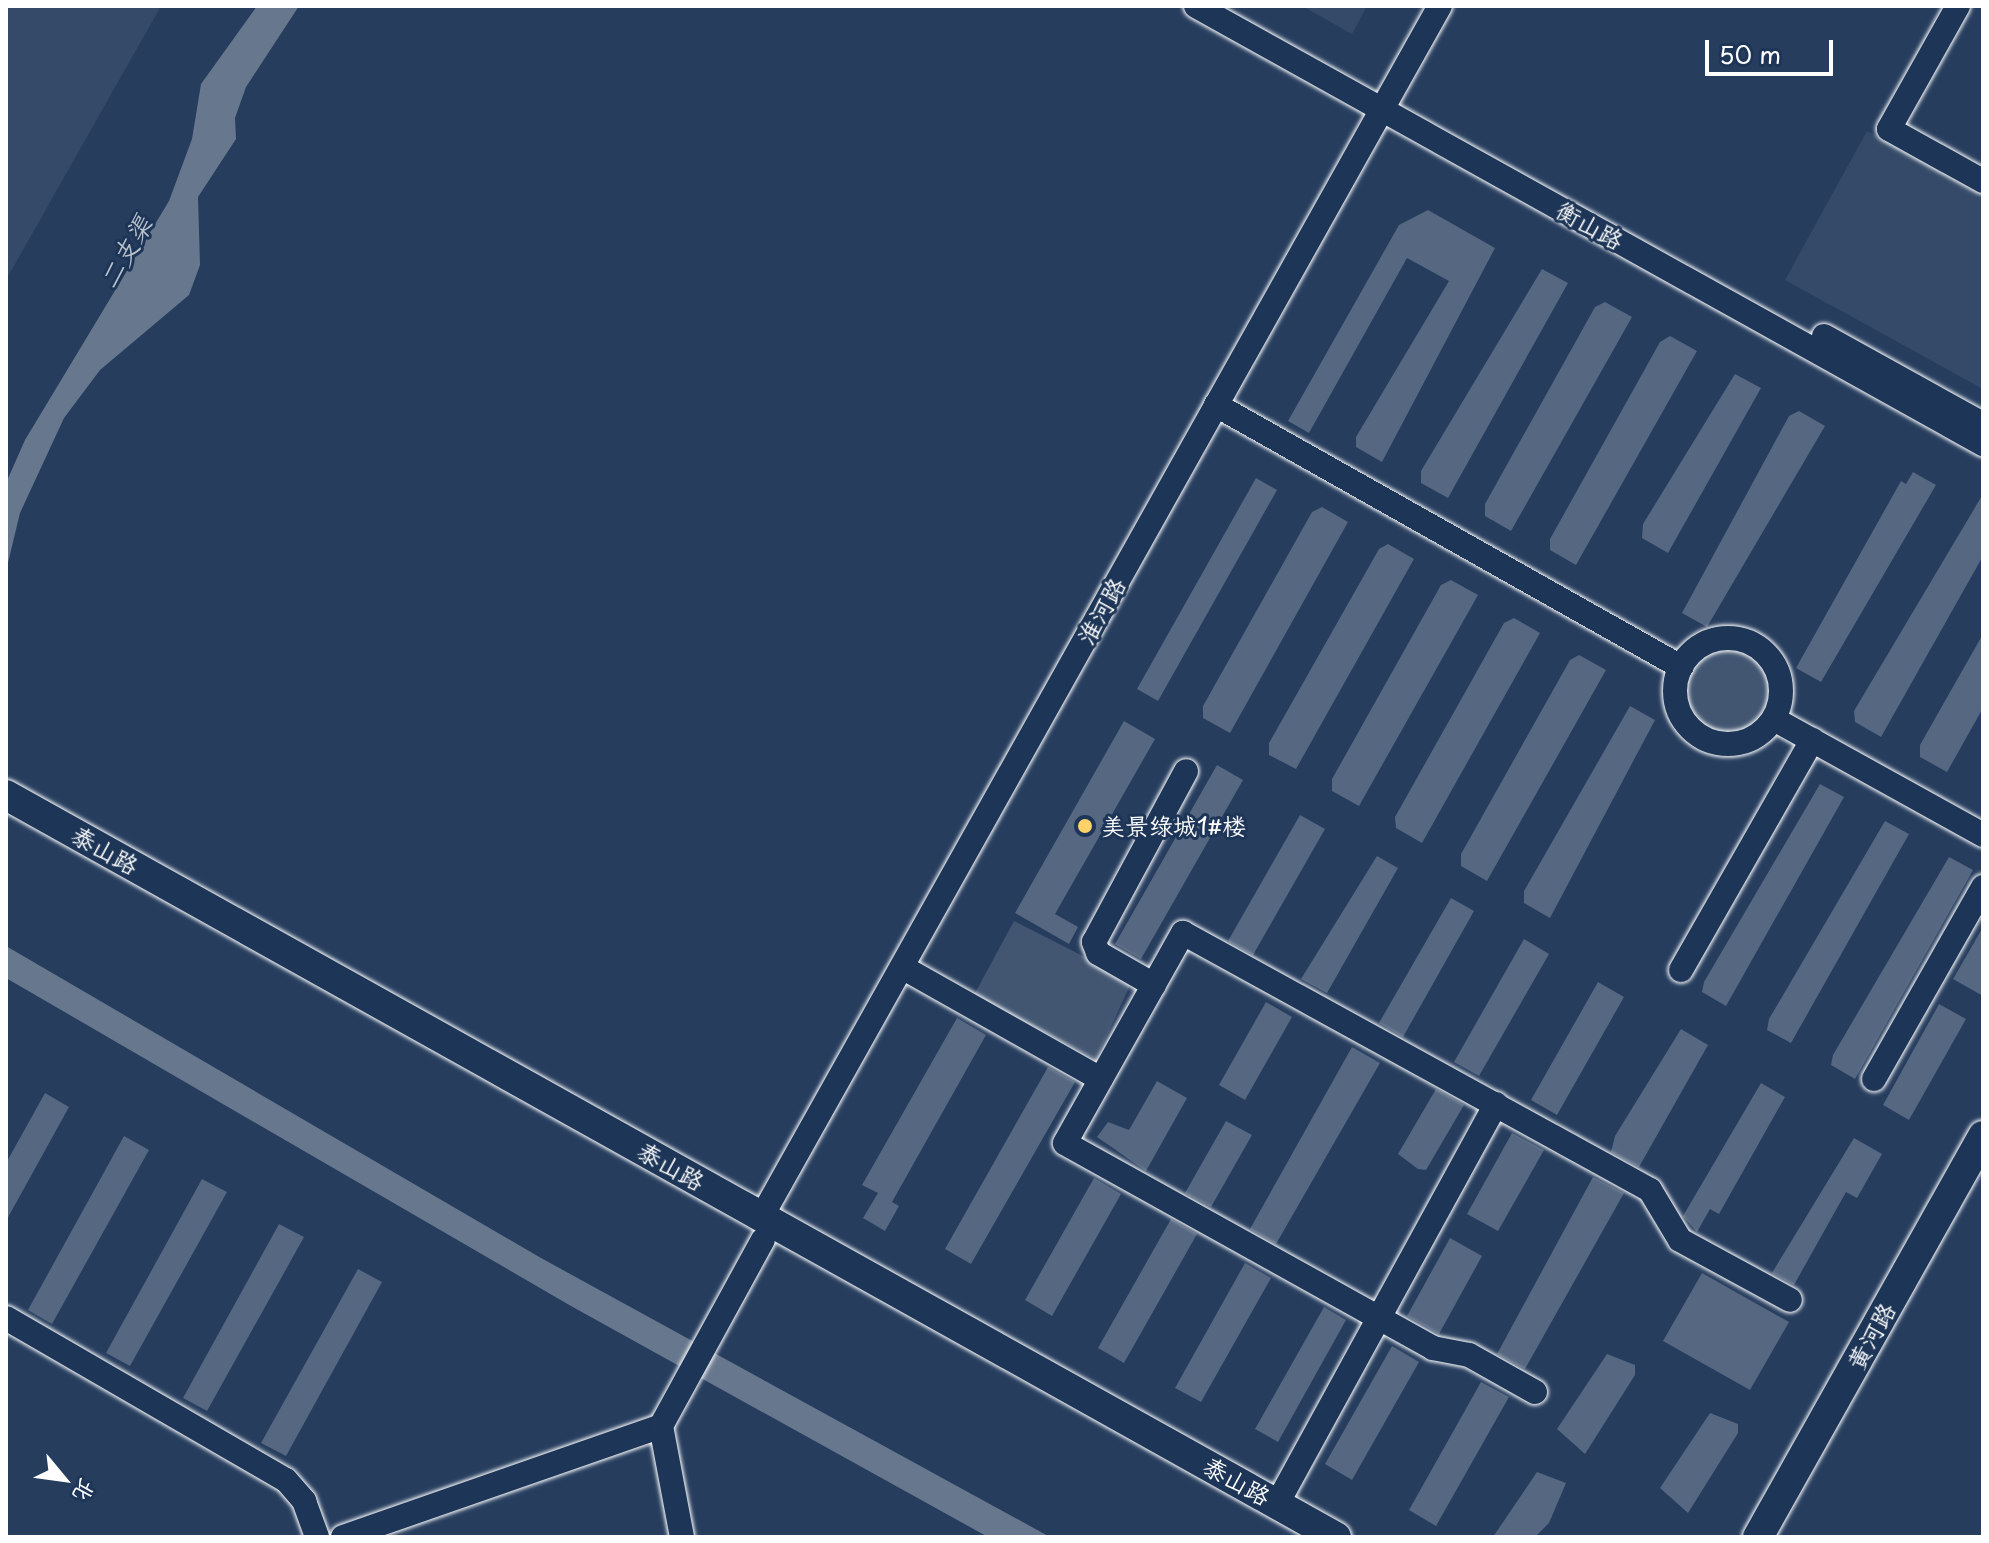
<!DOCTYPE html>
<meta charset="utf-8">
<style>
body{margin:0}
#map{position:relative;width:1989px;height:1543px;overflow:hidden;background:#263d5e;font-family:"Playpen Sans","LXGW WenKai TC",sans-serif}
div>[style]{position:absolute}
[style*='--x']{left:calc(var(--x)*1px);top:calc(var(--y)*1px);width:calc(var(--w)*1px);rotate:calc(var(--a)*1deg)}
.built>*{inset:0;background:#344a68}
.green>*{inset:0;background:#425672}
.round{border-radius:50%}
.water>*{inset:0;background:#67788e}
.building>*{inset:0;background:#556781}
.roads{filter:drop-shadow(0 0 2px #fff) drop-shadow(0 0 2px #fff)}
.minor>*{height:24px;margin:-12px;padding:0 12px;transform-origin:12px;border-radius:12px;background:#1d3557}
.minor>.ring{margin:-12px;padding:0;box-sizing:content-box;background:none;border:24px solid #1d3557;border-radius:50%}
.major>*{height:30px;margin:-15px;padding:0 15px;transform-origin:15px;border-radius:15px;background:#1d3557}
.dots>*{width:22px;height:22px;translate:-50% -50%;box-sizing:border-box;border:4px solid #1d3557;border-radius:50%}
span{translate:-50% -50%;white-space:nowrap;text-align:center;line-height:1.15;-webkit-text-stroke:6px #1d3557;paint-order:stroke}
.street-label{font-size:24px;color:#fff}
.poi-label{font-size:24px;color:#fff}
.left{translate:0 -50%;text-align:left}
.water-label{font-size:26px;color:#bbc2cc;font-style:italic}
.frame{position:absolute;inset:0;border:8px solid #fff;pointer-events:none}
.north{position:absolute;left:24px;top:1439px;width:80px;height:80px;-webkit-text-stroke:6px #1d3557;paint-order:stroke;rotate:119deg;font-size:22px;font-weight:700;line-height:32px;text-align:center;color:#fff}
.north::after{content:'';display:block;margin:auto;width:28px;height:36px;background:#fff;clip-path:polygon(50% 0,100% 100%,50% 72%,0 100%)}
.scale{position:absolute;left:1705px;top:40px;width:128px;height:36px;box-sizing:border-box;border:4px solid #fff;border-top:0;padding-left:10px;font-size:24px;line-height:28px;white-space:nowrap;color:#fff;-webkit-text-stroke:6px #1d3557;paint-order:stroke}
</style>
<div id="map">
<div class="built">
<div style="clip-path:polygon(6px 6px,161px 6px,6px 280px)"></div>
<div style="clip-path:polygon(1302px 6px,1367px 6px,1352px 34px)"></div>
<div style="clip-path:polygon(1867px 131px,1983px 195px,1983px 389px,1785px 280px)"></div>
</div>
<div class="green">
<div class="round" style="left:1684px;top:648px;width:88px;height:88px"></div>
<div style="clip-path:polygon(1014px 921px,1132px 981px,1096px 1059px,974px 995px)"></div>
</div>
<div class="water">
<div style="clip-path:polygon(257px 6px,299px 6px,246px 87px,235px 118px,236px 139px,198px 197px,200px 265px,189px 295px,100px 370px,64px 418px,20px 513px,6px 571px,6px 483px,25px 440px,169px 201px,192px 139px,201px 84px)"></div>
<div style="clip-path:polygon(6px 946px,541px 1258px,1050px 1537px,988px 1537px,571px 1306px,6px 978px)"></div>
</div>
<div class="building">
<div style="clip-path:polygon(1428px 210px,1495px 248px,1382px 462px,1356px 447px,1356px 437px,1449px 281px,1407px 258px,1309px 433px,1288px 421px,1399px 225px)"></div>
<div style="clip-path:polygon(1542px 269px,1568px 283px,1448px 498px,1421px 483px,1421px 471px)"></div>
<div style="clip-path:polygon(1605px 302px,1632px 317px,1511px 531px,1485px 516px,1485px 504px,1595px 307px)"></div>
<div style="clip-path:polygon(1670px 336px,1697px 351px,1576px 565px,1550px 550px,1550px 539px,1660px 342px)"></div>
<div style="clip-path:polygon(1735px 374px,1761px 388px,1668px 553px,1642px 538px,1643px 524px)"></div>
<div style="clip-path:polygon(1799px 411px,1825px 426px,1707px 627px,1682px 613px,1789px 416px)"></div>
<div style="clip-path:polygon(1913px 472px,1936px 485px,1821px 682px,1796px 668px,1901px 481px,1906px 484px)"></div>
<div style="clip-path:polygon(1256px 478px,1277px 490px,1158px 701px,1137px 689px)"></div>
<div style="clip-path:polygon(1983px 494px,1983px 556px,1881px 737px,1855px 722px,1854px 711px)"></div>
<div style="clip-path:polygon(1322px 507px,1348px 522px,1230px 733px,1203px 718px,1203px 706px,1312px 512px)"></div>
<div style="clip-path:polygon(1388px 544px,1414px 559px,1296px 769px,1269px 755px,1269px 743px,1379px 549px)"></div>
<div style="clip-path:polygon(1451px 580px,1478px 595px,1359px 806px,1332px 791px,1332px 779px,1441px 585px)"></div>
<div style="clip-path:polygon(1514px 618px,1540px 633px,1422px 843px,1396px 828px,1395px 817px,1504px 623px)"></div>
<div style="clip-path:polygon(1983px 634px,1983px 708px,1947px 772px,1920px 757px,1920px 745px)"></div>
<div style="clip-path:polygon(1579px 655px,1606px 670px,1487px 881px,1461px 866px,1461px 854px,1570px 660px)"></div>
<div style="clip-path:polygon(1630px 706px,1655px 720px,1550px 918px,1524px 903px,1524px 891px)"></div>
<div style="clip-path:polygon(1124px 721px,1155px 739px,1055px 914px,1078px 927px,1069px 944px,1015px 913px)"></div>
<div style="clip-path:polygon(1217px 765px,1243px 780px,1141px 959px,1115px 944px)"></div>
<div style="clip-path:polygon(1820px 784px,1844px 797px,1726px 1006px,1702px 992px,1704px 982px)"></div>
<div style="clip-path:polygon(1300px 815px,1325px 829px,1253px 955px,1228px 941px)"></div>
<div style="clip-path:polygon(1885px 821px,1909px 834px,1791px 1043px,1767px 1030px,1769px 1019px)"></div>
<div style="clip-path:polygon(1377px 856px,1398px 868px,1327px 993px,1301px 979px)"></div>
<div style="clip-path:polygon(1949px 857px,1973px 870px,1855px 1079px,1831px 1065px,1833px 1055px)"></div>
<div style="clip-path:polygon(1451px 898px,1474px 911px,1403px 1037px,1379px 1023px)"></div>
<div style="clip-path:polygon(1983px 927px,1983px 996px,1953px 979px)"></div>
<div style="clip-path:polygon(1524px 939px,1549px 954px,1479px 1076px,1454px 1062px)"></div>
<div style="clip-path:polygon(1598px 982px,1624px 997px,1557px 1115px,1531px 1100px)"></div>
<div style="clip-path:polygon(1266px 1002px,1292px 1017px,1245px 1100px,1219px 1085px)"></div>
<div style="clip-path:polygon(1939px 1004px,1966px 1019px,1909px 1120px,1883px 1105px)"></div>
<div style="clip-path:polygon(957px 1018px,986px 1035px,892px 1202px,899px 1206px,885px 1231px,863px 1218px,878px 1193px,862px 1185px)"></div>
<div style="clip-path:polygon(1681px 1029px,1708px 1045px,1639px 1167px,1611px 1152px,1615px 1136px)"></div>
<div style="clip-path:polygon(1352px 1047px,1380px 1063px,1276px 1244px,1250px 1229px)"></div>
<div style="clip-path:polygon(1048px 1067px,1075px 1082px,971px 1264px,945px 1249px)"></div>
<div style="clip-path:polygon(1157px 1081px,1187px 1098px,1146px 1171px,1097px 1137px,1108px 1122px,1129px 1130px)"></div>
<div style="clip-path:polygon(1761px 1083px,1785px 1097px,1719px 1214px,1710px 1209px,1697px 1232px,1683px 1216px)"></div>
<div style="clip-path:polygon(1436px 1089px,1464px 1105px,1426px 1170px,1418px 1169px,1398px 1154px)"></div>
<div style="clip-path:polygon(45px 1093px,69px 1107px,6px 1221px,6px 1163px)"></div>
<div style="clip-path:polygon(1226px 1121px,1252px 1135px,1211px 1207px,1185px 1193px)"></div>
<div style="clip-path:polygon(1512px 1133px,1544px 1150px,1498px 1231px,1467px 1214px)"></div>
<div style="clip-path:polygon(124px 1136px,149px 1150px,52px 1324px,28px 1310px)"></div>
<div style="clip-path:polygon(1854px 1138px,1882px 1154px,1857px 1198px,1846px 1192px,1794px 1285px,1772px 1273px)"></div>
<div style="clip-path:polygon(1593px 1177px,1624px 1193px,1525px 1369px,1497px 1354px)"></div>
<div style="clip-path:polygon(1094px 1178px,1121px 1194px,1052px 1316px,1025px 1300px)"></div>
<div style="clip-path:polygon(202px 1179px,227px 1192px,130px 1366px,106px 1353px)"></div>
<div style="clip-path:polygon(1171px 1219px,1197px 1234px,1124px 1363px,1098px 1348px)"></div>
<div style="clip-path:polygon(279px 1224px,304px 1237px,207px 1411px,183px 1398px)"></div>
<div style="clip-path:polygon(1450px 1238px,1482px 1256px,1439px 1334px,1407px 1316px)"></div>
<div style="clip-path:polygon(1245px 1263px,1271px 1278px,1201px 1402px,1175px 1388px)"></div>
<div style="clip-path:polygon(358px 1269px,382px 1282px,286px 1456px,261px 1443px)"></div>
<div style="clip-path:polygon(1702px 1273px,1789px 1322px,1750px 1390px,1663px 1341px)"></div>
<div style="clip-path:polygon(1324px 1307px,1346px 1320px,1278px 1442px,1255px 1429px)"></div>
<div style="clip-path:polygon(1392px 1346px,1419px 1362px,1352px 1480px,1325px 1464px)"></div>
<div style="clip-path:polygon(1607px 1354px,1635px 1365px,1635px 1375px,1585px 1454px,1557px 1429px)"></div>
<div style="clip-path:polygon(1481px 1382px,1509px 1397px,1436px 1526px,1409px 1510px)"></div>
<div style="clip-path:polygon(1710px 1413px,1738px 1424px,1738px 1433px,1688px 1513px,1660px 1488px)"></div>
<div style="clip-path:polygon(1537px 1472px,1566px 1483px,1549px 1523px,1535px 1537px,1493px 1537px)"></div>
</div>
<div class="roads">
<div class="minor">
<div style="--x:1196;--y:6;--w:901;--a:29.1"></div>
<div style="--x:1958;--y:6;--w:141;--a:119.3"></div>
<div style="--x:1889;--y:129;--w:107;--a:29"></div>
<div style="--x:1824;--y:336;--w:182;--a:29"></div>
<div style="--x:1216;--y:405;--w:534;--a:29.4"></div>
<div class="ring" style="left:1675px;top:638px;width:82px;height:82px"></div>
<div style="--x:1774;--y:719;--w:239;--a:29"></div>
<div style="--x:902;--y:967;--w:228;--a:29.4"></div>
<div style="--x:1681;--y:970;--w:265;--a:-60.3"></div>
<div style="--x:1154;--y:985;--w:64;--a:-150.3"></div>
<div style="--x:1098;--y:953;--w:12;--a:-110"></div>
<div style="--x:1094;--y:942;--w:194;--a:-61.7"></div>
<div style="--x:1874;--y:1079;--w:221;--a:-60.4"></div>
<div style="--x:762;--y:1216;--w:1387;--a:-60.74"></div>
<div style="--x:6;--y:1318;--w:323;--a:30.1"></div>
<div style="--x:286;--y:1480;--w:28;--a:49"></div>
<div style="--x:304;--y:1501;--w:38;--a:70"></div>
<div style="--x:1535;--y:1392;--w:76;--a:-150.7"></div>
<div style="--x:1469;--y:1355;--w:37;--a:-169"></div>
<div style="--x:1433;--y:1348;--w:421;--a:-150.9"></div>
<div style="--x:1065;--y:1143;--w:241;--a:-60.7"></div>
<div style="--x:1183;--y:933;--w:533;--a:28.82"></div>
<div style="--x:1650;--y:1190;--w:58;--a:59"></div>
<div style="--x:1680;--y:1240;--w:125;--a:28.6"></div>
<div style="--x:1277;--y:1504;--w:456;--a:-61.3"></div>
<div style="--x:343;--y:1537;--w:337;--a:-19.2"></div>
<div style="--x:682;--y:1537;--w:113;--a:-100.7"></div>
<div style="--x:661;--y:1426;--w:212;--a:-61.3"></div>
</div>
<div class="major">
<div style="--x:6;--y:795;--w:1523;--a:29.16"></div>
<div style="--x:1758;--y:1537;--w:460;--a:-60.7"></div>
</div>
</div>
<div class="dots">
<div style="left:1085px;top:826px;background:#ffd166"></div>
</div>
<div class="street-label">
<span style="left:1590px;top:225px;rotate:29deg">衡山路</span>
<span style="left:1101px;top:611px;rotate:-61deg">淮河路</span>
<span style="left:105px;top:850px;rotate:29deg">泰山路</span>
<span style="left:671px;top:1166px;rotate:29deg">泰山路</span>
<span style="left:1871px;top:1336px;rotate:-61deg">黄河路</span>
<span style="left:1237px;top:1481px;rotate:29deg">泰山路</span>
</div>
<div class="poi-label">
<span class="left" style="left:1101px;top:826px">美景绿城1#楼</span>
</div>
<div class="water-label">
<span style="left:125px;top:252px;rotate:-60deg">二支渠</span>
</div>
<div class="frame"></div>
<div class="north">北</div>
<div class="scale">50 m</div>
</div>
